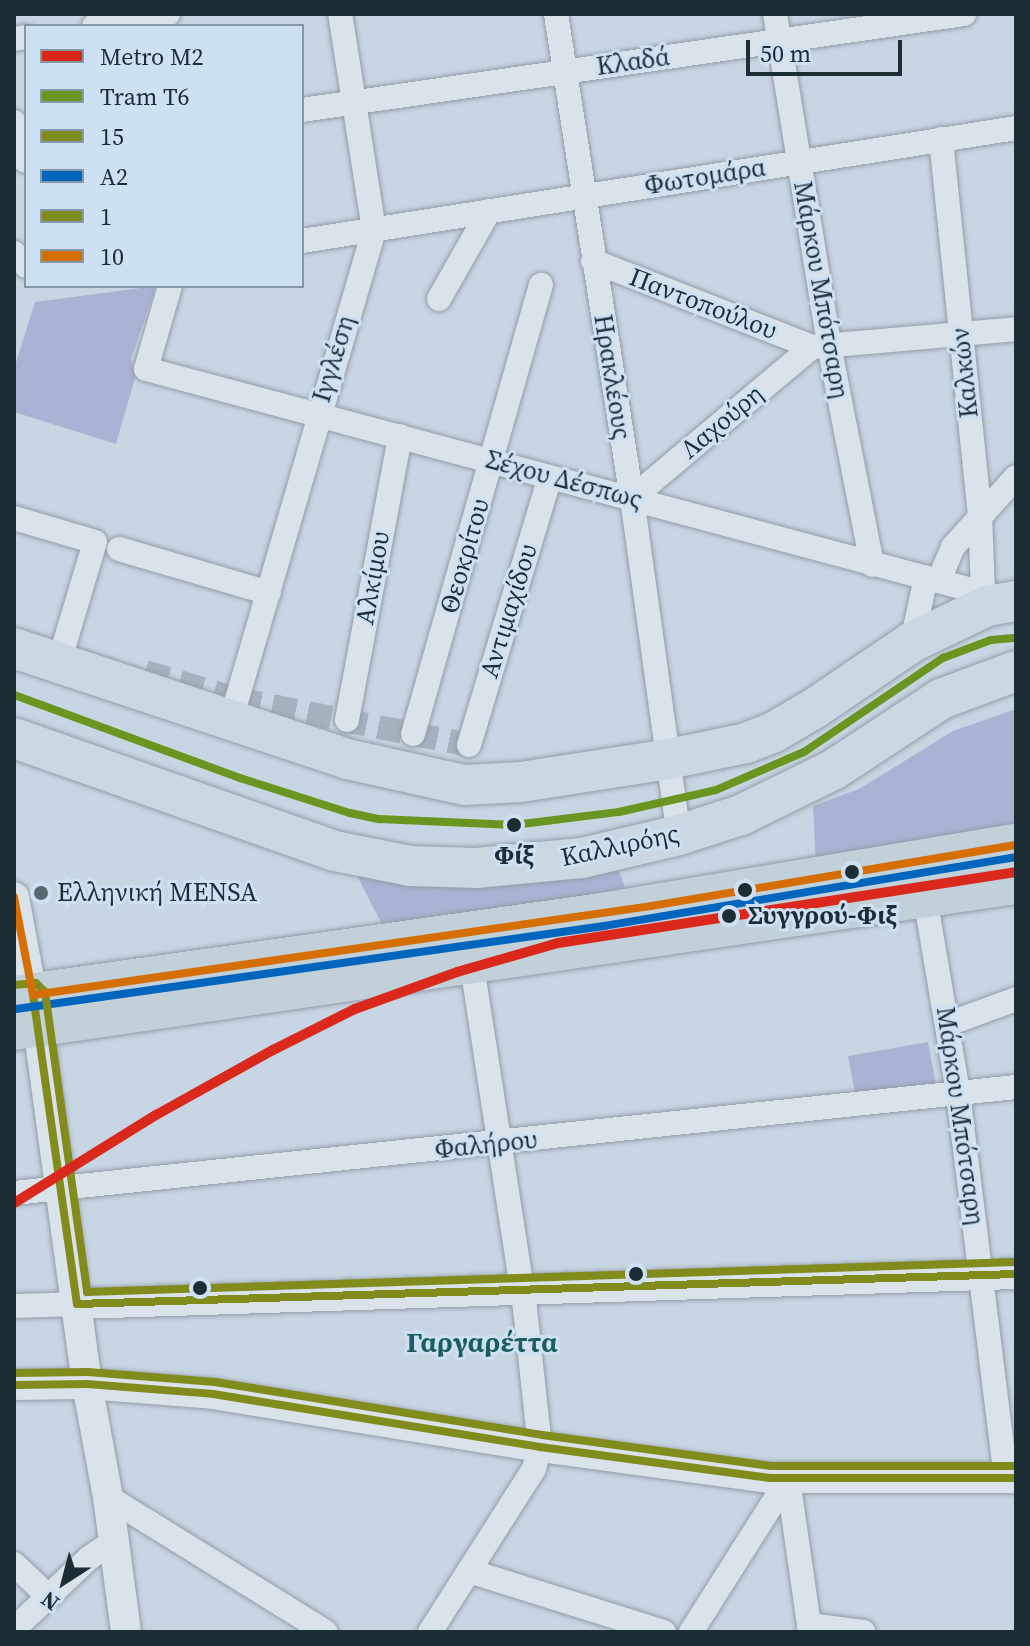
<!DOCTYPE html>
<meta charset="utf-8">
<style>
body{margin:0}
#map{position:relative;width:1030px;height:1646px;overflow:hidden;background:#c8d5e2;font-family:"Source Serif 4",serif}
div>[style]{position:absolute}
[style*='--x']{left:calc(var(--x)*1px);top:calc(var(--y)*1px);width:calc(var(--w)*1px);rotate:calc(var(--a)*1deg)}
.green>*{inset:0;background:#abb3d4}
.minor-tunnel>*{height:24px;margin-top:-12px;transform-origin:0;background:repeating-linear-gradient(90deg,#a6b3bf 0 24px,transparent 0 36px)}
.roads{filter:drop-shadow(0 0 2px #929da7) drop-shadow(0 0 2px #929da7)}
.minor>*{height:24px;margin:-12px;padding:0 12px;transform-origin:12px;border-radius:12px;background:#dae2ea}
.tertiary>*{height:30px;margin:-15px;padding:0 15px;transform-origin:15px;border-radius:15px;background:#dae2ea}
.primary>*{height:40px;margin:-20px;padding:0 20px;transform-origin:20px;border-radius:20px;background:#cbd7e1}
.trunk>*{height:42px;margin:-21px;padding:0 21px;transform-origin:21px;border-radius:21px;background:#c2d0da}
.bus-1>*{height:8px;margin:-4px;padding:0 4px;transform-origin:4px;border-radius:4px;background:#828c1d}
.bus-2>*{height:8px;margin:-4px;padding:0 4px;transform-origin:4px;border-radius:4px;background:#0065bd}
.bus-3>*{height:8px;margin:-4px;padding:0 4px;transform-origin:4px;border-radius:4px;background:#828c1d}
.bus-4>*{height:8px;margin:-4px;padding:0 4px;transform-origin:4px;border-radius:4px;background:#d56f05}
.tram-1>*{height:8px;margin:-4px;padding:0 4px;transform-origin:4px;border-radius:4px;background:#699520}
.metro-1>*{height:10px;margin:-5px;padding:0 5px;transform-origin:5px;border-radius:5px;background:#da291c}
.dots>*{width:22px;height:22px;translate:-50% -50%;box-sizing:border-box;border:4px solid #cee0f4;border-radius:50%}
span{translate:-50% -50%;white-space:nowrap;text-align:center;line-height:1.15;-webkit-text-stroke:6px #cee0f4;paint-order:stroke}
.street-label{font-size:26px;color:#1c2d34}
.stop-label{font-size:26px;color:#1c2d34;font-weight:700}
.left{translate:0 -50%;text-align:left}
.poi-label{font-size:26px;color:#1c2d34}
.neighbourhood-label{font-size:28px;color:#1c5e5f;font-weight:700}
.frame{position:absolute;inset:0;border:16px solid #1c2d34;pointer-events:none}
.legend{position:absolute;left:24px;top:24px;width:280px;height:264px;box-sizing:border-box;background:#cee0f4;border:2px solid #8798a7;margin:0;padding:10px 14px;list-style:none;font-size:24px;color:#1c2d34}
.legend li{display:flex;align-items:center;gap:16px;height:40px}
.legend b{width:40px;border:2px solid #8798a7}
.north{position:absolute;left:24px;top:1542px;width:80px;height:80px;-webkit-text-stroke:6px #cee0f4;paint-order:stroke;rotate:216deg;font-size:22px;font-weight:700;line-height:32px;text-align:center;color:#1c2d34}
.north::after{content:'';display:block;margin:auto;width:28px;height:36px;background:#1c2d34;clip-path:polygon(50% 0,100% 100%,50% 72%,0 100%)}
.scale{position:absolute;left:746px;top:40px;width:156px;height:36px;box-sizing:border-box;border:4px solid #1c2d34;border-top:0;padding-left:10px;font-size:24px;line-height:28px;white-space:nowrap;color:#1c2d34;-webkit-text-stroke:6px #cee0f4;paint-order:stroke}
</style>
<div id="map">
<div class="green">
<div style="clip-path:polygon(156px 286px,131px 359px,136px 375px,116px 444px,14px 412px,14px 369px,35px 302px)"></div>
<div style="clip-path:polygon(1016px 709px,1016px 833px,816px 869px,813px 806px,859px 789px,953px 731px)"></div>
<div style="clip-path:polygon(615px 861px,628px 895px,387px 934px,350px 862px)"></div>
<div style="clip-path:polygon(928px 1042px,936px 1085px,856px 1099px,848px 1056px)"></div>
</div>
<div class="minor-tunnel">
<div style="--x:145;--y:672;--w:96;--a:16.4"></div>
<div style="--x:237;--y:699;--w:237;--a:11.2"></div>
</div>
<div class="roads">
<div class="minor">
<div style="--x:556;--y:14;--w:490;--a:81.1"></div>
<div style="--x:632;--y:498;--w:340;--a:82.1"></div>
<div style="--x:775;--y:14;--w:335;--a:80.7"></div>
<div style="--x:829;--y:345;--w:224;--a:78.9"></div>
<div style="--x:94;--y:26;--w:75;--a:-9.2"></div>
<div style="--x:14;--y:39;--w:12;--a:-9"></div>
<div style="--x:302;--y:110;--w:669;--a:-8.25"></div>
<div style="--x:14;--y:122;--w:40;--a:74"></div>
<div style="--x:941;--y:139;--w:377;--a:84.1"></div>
<div style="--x:980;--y:514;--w:79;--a:87.8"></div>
<div style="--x:983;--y:593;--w:14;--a:73"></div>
<div style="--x:302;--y:241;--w:723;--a:-8.99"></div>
<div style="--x:14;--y:253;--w:18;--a:47"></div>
<div style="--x:593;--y:261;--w:235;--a:21.4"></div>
<div style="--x:812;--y:347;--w:205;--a:-5"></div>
<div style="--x:170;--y:286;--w:86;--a:106.1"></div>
<div style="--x:146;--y:369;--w:866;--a:14.98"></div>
<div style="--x:439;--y:299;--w:101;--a:-60.4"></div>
<div style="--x:632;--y:498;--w:235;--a:-40"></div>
<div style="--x:14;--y:518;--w:84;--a:16.5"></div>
<div style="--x:95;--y:542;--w:125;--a:106.7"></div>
<div style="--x:119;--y:549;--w:156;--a:16.3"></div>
<div style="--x:939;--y:580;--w:36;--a:-67"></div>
<div style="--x:953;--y:547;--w:94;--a:-48"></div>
<div style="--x:912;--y:642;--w:66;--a:-77.8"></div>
<div style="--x:237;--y:699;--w:489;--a:-73.7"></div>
<div style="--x:374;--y:230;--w:219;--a:-98.9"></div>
<div style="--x:347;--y:720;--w:289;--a:-79.4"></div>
<div style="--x:413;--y:734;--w:467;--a:-74.1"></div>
<div style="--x:469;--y:745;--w:280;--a:-73.2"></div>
<div style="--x:925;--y:897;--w:199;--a:80.4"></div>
<div style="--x:958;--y:1093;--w:389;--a:82.9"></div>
<div style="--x:948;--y:1024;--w:72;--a:-20.2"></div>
<div style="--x:14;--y:1193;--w:1008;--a:-6.04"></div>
<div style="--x:14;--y:1306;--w:63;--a:-1.8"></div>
<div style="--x:788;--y:1479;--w:155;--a:81.8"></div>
<div style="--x:108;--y:1497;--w:256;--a:31.8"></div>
<div style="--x:14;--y:1564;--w:47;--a:43.3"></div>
<div style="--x:469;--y:1571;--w:204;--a:17.4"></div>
<div style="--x:809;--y:1625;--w:55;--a:7.3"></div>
<div style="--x:14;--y:1629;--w:103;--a:-43.4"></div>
<div style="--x:89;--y:1558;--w:29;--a:-34"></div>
<div style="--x:430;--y:1632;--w:193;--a:-57.5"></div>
<div style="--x:534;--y:1469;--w:23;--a:-75"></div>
<div style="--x:540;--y:1447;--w:140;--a:-96.2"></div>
<div style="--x:525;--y:1308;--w:347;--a:-98.8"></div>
<div style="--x:691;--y:1632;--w:181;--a:-57.6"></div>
</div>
<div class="tertiary">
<div style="--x:14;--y:897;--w:131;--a:79.5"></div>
<div style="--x:38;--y:1026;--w:361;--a:82.2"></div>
<div style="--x:87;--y:1384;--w:115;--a:79.5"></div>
<div style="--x:108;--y:1497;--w:136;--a:82.4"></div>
<div style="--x:77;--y:1304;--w:939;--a:-1.83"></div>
<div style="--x:14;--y:1385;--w:73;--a:-0.8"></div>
<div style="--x:87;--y:1384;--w:126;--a:4.5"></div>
<div style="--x:213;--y:1394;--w:331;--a:9.2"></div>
<div style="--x:540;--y:1447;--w:232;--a:7.7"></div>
<div style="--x:770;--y:1478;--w:246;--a:0"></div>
</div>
<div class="primary">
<div style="--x:14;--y:648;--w:351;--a:18.4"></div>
<div style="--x:347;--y:759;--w:120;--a:12.5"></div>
<div style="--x:464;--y:785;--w:57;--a:-3"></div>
<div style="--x:521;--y:782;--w:150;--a:-8.8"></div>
<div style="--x:669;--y:759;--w:79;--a:-11.7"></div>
<div style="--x:746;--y:743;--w:30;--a:-21"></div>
<div style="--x:774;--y:732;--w:48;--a:-30.3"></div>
<div style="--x:815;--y:708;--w:117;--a:-34.2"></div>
<div style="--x:912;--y:642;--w:83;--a:-25.6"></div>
<div style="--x:987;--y:606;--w:29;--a:-10"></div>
<div style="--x:14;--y:738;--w:340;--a:19.4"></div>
<div style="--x:335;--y:851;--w:76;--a:11.3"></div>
<div style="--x:410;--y:866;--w:66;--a:1.7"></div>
<div style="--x:476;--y:868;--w:106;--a:-5.4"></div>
<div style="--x:582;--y:858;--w:100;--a:-13.3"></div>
<div style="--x:679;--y:835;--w:65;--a:-17.9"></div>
<div style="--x:741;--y:815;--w:102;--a:-26.1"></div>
<div style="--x:833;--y:770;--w:129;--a:-33.3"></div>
<div style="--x:941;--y:699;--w:80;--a:-20.5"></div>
</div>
<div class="trunk">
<div style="--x:14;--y:997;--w:594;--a:-8.03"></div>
<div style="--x:602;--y:914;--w:420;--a:-9.5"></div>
<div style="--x:14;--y:1029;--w:1013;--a:-8.29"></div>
</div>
</div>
<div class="bus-1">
<div style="--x:33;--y:995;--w:312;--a:81.9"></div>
<div style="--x:77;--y:1304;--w:939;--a:-1.83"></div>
<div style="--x:14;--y:1385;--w:73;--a:-0.8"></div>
<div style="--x:87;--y:1384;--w:126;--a:4.5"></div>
<div style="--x:213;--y:1394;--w:331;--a:9.2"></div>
<div style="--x:540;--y:1447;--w:232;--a:7.7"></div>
<div style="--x:770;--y:1478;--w:246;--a:0"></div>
</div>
<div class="bus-2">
<div style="--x:16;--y:1009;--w:594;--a:-8.03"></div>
<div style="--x:604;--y:926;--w:418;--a:-9.5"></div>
</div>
<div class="bus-3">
<div style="--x:14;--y:985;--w:22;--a:-5"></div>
<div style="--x:36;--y:983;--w:13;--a:45"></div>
<div style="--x:45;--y:992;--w:303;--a:82"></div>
<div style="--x:87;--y:1292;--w:929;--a:-1.85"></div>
<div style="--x:14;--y:1373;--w:74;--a:-0.8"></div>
<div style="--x:88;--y:1372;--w:127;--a:4.5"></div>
<div style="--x:215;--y:1382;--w:331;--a:9.2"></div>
<div style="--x:542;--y:1435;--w:231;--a:7.7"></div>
<div style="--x:771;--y:1466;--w:245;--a:0"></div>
</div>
<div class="bus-4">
<div style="--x:14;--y:897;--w:100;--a:79"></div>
<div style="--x:33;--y:995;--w:624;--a:-8.19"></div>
<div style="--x:651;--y:906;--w:370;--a:-9.5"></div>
</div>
<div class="tram-1">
<div style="--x:14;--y:695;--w:241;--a:20.2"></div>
<div style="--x:240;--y:778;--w:115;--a:17.7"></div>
<div style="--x:350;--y:813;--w:30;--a:12"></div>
<div style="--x:379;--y:819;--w:135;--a:2.5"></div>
<div style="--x:514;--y:825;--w:106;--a:-7.1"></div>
<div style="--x:619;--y:812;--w:99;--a:-12.8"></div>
<div style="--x:716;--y:790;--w:96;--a:-23.4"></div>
<div style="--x:804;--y:752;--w:168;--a:-34.1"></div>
<div style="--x:943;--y:658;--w:51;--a:-20.6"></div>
<div style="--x:991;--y:640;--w:25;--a:-5"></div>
</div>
<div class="metro-1">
<div style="--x:14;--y:1203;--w:167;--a:-31.8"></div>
<div style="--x:156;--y:1115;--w:134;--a:-29.1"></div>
<div style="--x:273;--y:1050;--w:92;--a:-26.6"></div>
<div style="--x:355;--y:1009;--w:109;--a:-19.9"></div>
<div style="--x:457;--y:972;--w:105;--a:-16"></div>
<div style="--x:558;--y:943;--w:463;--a:-8.8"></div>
</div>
<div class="dots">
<div style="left:514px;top:825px;background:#1c2d34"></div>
<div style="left:852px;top:872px;background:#1c2d34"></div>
<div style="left:745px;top:890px;background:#1c2d34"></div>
<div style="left:41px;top:893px;background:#586871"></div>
<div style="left:729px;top:916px;background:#1c2d34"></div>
<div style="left:636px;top:1274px;background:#1c2d34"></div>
<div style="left:200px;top:1288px;background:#1c2d34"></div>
</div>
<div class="street-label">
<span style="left:633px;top:62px;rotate:-8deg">Κλαδά</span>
<span style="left:705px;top:177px;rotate:-9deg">Φωτομάρα</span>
<span style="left:821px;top:290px;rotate:80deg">Μάρκου Μπότσαρη</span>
<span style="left:703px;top:304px;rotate:21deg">Παντοπούλου</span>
<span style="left:334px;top:359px;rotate:-73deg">Ιγγλέση</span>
<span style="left:965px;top:373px;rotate:-96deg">Καλκών</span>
<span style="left:612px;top:377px;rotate:81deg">Ηρακλέους</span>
<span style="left:722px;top:422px;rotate:-40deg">Λαχούρη</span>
<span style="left:564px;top:480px;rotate:15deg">Σέχου Δέσπως</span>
<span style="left:465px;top:556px;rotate:-74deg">Θεοκρίτου</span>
<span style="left:373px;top:578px;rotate:-80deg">Αλκίμου</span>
<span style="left:509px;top:611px;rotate:-73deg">Αντιμαχίδου</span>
<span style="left:620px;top:846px;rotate:-12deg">Καλλιρόης</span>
<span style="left:960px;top:1116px;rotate:82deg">Μάρκου Μπότσαρη</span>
<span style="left:486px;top:1145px;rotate:-6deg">Φαλήρου</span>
</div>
<div class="stop-label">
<span style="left:514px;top:856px">Φίξ</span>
<span class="left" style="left:748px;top:916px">Συγγρού-Φιξ</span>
</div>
<div class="poi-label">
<span class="left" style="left:57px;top:893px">Ελληνική MENSA</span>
</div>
<div class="neighbourhood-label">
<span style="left:482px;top:1342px">Γαργαρέττα</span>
</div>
<div class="frame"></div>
<ul class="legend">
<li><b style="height:10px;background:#da291c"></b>Metro Μ2</li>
<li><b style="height:10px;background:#699520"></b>Tram Τ6</li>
<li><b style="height:10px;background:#828c1d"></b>15</li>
<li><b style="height:10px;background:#0065bd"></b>Α2</li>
<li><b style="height:10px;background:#828c1d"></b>1</li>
<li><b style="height:10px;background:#d56f05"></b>10</li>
</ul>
<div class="north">N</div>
<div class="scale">50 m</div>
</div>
